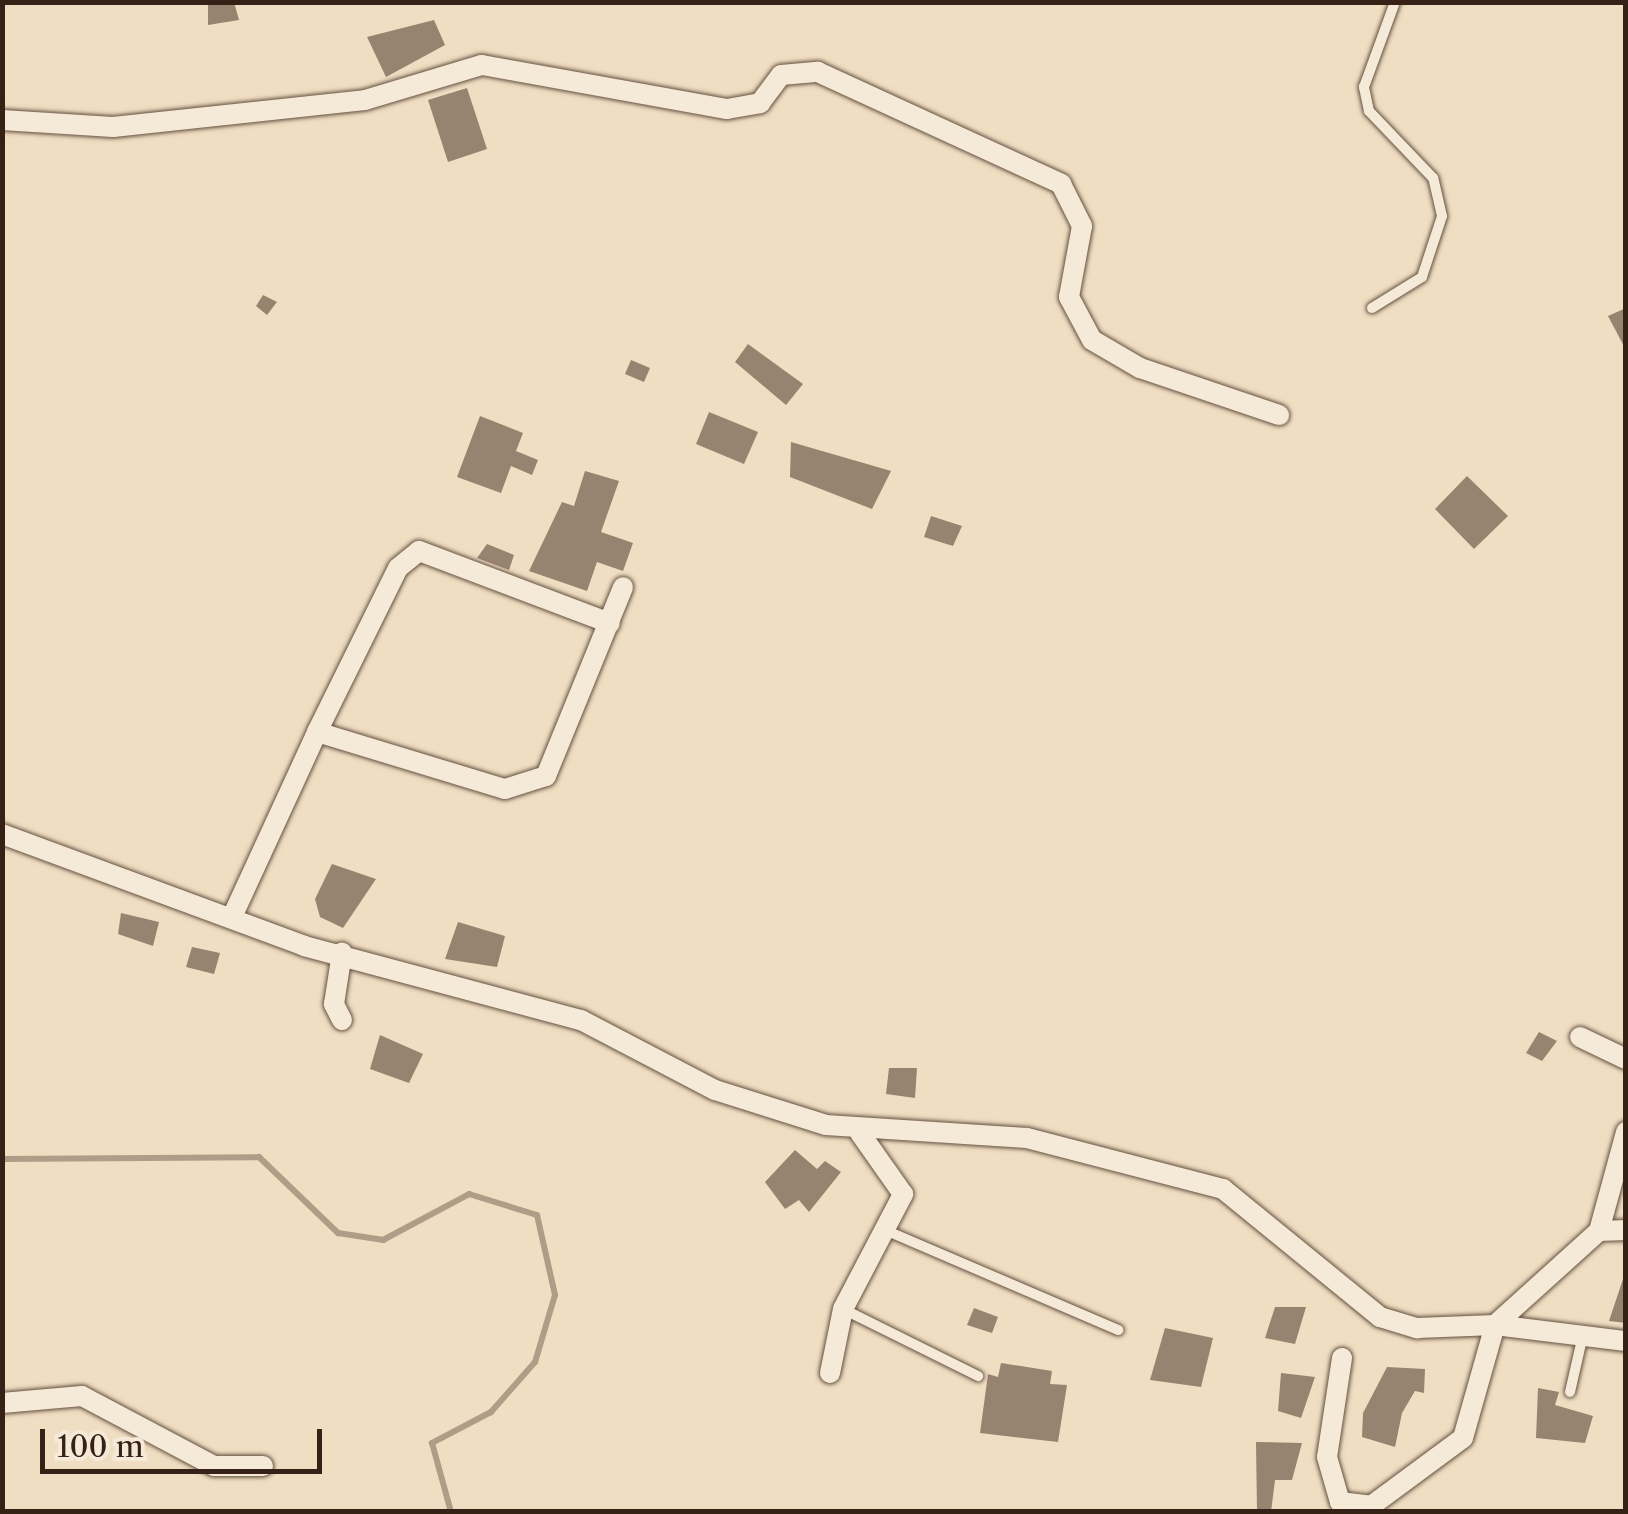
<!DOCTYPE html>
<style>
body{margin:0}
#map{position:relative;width:1628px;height:1514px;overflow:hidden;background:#f0dec2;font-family:"Libre Caslon Text",serif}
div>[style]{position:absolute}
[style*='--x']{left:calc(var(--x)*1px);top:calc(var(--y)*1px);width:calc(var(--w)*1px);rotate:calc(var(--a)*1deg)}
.stream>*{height:6px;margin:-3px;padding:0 3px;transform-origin:3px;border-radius:3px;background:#b19d87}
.building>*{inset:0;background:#97836f}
.roads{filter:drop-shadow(0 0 2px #655040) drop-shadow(0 0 2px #655040)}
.lane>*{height:10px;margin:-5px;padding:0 5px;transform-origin:5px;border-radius:5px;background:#f5ead7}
.street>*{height:20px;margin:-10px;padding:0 10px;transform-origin:10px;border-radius:10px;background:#f5ead7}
span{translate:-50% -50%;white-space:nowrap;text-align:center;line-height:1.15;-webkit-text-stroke:10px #f5ead7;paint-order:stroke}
.frame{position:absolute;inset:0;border:5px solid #372015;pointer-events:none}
.scale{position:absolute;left:40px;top:1429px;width:282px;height:45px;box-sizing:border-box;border:5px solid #372015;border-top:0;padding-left:12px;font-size:30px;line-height:35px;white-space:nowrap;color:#372015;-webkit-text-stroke:8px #f5ead7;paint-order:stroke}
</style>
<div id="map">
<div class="stream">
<div style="--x:2;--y:1159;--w:257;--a:-0.4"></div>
<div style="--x:259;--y:1157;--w:110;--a:43.9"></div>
<div style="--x:338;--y:1233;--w:46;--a:8.8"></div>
<div style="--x:383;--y:1240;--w:98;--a:-28.1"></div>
<div style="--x:469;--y:1194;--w:71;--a:17.2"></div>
<div style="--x:537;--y:1215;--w:82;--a:77.3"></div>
<div style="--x:555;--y:1295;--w:70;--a:106.6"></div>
<div style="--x:535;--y:1362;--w:67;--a:131.3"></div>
<div style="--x:491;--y:1412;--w:67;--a:152.3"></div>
<div style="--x:432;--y:1443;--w:72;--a:74.6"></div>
</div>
<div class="building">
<div style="clip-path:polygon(234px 2px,239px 20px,208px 25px,208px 5px)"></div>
<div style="clip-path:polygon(434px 20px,445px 45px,386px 77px,367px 37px)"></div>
<div style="clip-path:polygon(467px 88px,487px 149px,448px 162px,428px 100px)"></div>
<div style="clip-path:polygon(263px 295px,277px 302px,267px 315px,256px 306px)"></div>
<div style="clip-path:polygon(1626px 308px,1626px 350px,1608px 316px)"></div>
<div style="clip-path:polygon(748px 344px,803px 384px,786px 405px,735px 362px)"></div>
<div style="clip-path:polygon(631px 360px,650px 368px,644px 382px,625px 374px)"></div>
<div style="clip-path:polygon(709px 412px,758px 432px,744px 464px,696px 444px)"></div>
<div style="clip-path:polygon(480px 416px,523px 433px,516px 451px,538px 460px,532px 475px,511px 466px,501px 493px,457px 477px)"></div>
<div style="clip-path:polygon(791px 442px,891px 471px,872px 509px,790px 477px)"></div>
<div style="clip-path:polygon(585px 471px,619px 481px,601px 532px,633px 543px,623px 571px,597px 562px,587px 591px,529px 571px,562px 502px,574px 506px)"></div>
<div style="clip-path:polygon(1467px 476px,1508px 516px,1474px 549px,1435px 509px)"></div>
<div style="clip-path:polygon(931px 516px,962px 526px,953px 546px,924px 537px)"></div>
<div style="clip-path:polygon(487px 544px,514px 555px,509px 570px,477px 558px)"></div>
<div style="clip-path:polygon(332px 864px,376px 879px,343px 928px,320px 917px,315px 899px)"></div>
<div style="clip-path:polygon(121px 913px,159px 922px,153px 946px,118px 934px)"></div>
<div style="clip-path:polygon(458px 922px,505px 936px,497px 967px,445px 959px)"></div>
<div style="clip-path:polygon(192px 947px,220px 953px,214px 974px,186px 967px)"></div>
<div style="clip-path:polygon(1539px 1032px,1557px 1041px,1542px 1061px,1526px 1053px)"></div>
<div style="clip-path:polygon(380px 1035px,423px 1054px,409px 1083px,370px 1069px)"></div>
<div style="clip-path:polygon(889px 1068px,917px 1068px,915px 1098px,886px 1094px)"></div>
<div style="clip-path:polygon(795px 1150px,817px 1169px,825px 1161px,841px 1172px,809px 1212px,799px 1200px,785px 1209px,765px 1182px)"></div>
<div style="clip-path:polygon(1623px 1279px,1626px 1280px,1626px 1323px,1609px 1321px)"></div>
<div style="clip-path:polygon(1275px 1307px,1306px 1307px,1295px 1344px,1265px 1338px)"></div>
<div style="clip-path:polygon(974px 1308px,998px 1317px,992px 1333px,967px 1325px)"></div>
<div style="clip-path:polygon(1165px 1328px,1213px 1338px,1201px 1387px,1150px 1380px)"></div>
<div style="clip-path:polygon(1001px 1363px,1052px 1371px,1050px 1384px,1067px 1385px,1058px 1442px,980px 1433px,988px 1374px,998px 1377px)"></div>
<div style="clip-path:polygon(1387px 1367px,1425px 1369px,1424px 1393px,1415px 1391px,1402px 1413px,1395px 1447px,1362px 1437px,1363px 1413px)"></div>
<div style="clip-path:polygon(1281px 1373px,1315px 1377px,1301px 1418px,1278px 1411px)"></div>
<div style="clip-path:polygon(1538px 1388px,1559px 1392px,1555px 1405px,1593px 1416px,1585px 1443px,1536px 1438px)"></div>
<div style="clip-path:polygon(1256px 1442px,1302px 1443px,1292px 1480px,1275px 1480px,1271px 1512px,1257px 1512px)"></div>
</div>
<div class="roads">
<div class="lane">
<div style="--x:1372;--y:308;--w:59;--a:-31.8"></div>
<div style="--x:1422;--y:277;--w:64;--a:-71.8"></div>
<div style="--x:1442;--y:216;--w:39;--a:-103"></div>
<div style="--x:1433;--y:178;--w:93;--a:-133.7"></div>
<div style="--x:1369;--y:111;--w:25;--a:-102"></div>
<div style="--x:1364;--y:87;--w:90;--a:-70"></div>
<div style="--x:885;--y:1230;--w:254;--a:23.2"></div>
<div style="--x:843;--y:1309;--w:151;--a:26.4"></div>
<div style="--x:1570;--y:1392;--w:58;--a:-77.2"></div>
</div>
<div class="street">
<div style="--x:2;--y:120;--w:111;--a:3.6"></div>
<div style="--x:113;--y:127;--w:253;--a:-6.1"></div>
<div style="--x:365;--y:100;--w:122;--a:-16.7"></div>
<div style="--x:482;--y:65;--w:249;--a:10.2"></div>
<div style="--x:727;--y:109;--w:34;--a:-10"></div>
<div style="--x:760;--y:103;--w:35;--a:-53"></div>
<div style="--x:781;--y:75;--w:37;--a:-5"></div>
<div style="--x:818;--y:72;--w:268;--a:24.7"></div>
<div style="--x:1061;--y:184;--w:47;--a:63.4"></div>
<div style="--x:1082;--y:226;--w:72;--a:100.4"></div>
<div style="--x:1069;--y:297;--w:49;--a:61.9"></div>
<div style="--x:1092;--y:340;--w:56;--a:30.3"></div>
<div style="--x:1140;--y:368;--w:147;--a:18.7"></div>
<div style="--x:317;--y:732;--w:183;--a:-63.7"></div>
<div style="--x:398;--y:568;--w:27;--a:-39"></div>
<div style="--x:419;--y:551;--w:204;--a:20.7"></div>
<div style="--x:2;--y:834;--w:322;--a:20.3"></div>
<div style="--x:304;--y:946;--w:287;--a:15"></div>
<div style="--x:581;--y:1020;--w:151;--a:27.6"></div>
<div style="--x:715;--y:1090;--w:116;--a:17.5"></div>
<div style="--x:826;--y:1125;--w:201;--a:3.7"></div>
<div style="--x:1027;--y:1138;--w:203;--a:14.6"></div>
<div style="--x:1223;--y:1189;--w:203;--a:39.2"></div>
<div style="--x:1380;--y:1317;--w:39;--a:17"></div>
<div style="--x:1417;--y:1328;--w:78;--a:-2.2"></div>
<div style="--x:1495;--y:1325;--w:132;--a:7"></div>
<div style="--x:232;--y:917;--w:204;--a:-65.3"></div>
<div style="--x:317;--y:732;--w:196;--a:16.9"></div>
<div style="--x:505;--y:789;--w:43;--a:-17.6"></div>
<div style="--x:546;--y:776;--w:204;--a:-67.8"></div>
<div style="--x:342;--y:1020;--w:18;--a:-117"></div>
<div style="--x:334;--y:1004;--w:52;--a:-81.1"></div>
<div style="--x:1580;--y:1037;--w:51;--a:25.6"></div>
<div style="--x:1599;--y:1231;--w:27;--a:-2"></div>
<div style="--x:1342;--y:1358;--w:100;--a:98.6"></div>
<div style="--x:1327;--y:1457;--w:47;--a:73.9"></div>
<div style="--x:1340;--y:1502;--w:31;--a:7"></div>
<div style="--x:1371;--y:1506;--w:114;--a:-36.5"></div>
<div style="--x:1463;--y:1438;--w:117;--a:-74.2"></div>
<div style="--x:1495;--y:1325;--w:140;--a:-42.1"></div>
<div style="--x:1599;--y:1231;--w:103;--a:-74.7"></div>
<div style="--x:830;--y:1373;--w:65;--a:-78.5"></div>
<div style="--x:843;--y:1309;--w:130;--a:-62.4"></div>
<div style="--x:903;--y:1194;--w:75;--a:-125.2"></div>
<div style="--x:2;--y:1403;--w:80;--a:-5"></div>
<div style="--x:82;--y:1396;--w:149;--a:27.9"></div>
<div style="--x:214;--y:1466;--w:49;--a:0"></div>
</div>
</div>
<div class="frame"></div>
<div class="scale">100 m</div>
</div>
